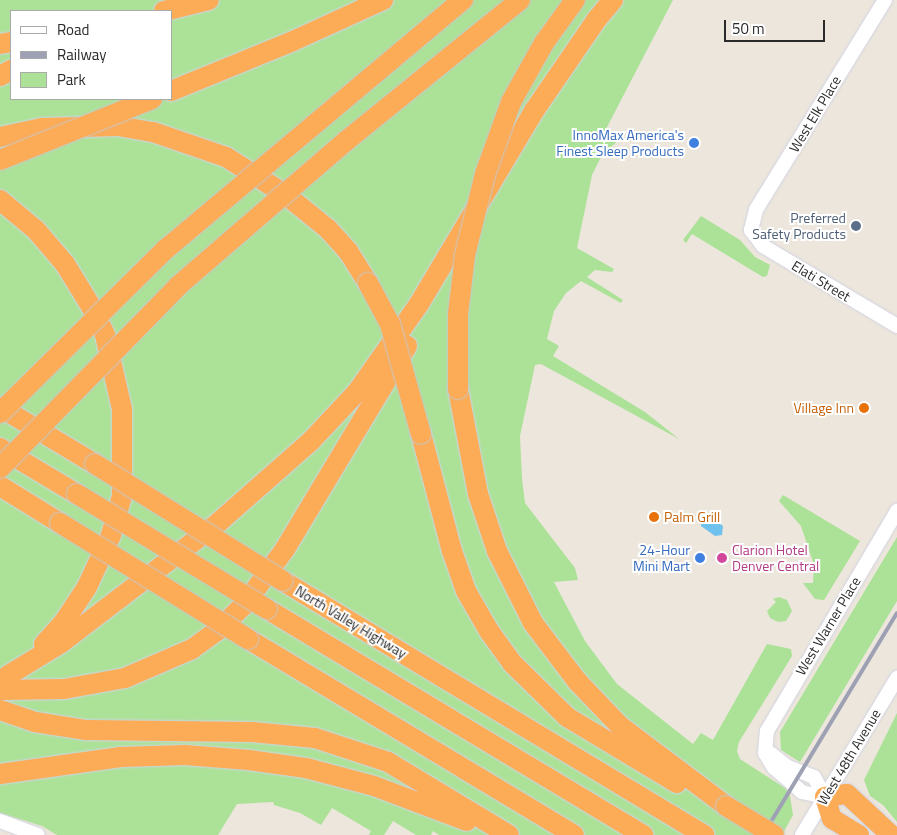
<!DOCTYPE html>
<style>
body{margin:0}
#map{position:relative;width:897px;height:835px;overflow:hidden;background:#ece6dc;font-family:"Titillium Web",sans-serif}
div>[style]{position:absolute}
[style*='--x']{left:calc(var(--x)*1px);top:calc(var(--y)*1px);width:calc(var(--w)*1px);rotate:calc(var(--a)*1deg)}
.green>*{inset:0;background:#ace298}
.water>*{inset:0;background:#6fc2ed}
.roads{filter:drop-shadow(0 0 1px #d1d3e2) drop-shadow(0 0 1px #d1d3e2)}
.minor>*{height:14px;margin:-7px;padding:0 7px;transform-origin:7px;border-radius:7px;background:#fff}
.highway>*{height:20px;margin:-10px;padding:0 10px;transform-origin:10px;border-radius:10px;background:#fcab56}
.rail>*{height:4px;margin:-2px;padding:0 2px;transform-origin:2px;border-radius:2px;background:#9ea0b4}
.bridges{filter:drop-shadow(0 0 1px #c8c8c8) drop-shadow(0 0 1px #c8c8c8)}
.highway-bridge>*{height:20px;margin:-10px;padding:0 10px;transform-origin:10px;border-radius:10px;background:#fcab56}
.dots>*{width:14px;height:14px;translate:-50% -50%;box-sizing:border-box;border:2px solid #fff;border-radius:50%}
span{translate:-50% -50%;white-space:nowrap;text-align:center;line-height:1.15;-webkit-text-stroke:4px #fff;paint-order:stroke}
.street-label{font-size:14px;color:#2a2a2a}
.shop-label{font-size:14px;color:#366cbe}
.right{translate:-100% -50%;text-align:right}
.service-label{font-size:14px;color:#4e5e75}
.food-label{font-size:14px;color:#c56008}
.left{translate:0 -50%;text-align:left}
.hotel-label{font-size:14px;color:#b23c85}
.legend{position:absolute;left:10px;top:10px;width:162px;height:90px;box-sizing:border-box;background:#fff;border:1px solid #aaa;margin:0;padding:6px 9px;list-style:none;font-size:15px;color:#2a2a2a}
.legend li{display:flex;align-items:center;gap:10px;height:25px}
.legend b{width:25px;border:1px solid #aaa}
.scale{position:absolute;left:724px;top:20px;width:101px;height:22px;box-sizing:border-box;border:2px solid #2a2a2a;border-top:0;padding-left:6px;font-size:15px;line-height:18px;white-space:nowrap;color:#2a2a2a;-webkit-text-stroke:4px #fff;paint-order:stroke}
</style>
<div id="map">
<div class="green">
<div style="clip-path:polygon(evenodd,0 0,673px 0,606px 129px,621px 138px,602px 155px,592px 175px,577px 248px,614px 269px,612px 272px,595px 270px,587px 277px,623px 300px,621px 303px,581px 281px,566px 293px,554px 311px,547px 339px,559px 346px,553px 356px,645px 412px,679px 439px,541px 364px,535px 365px,520px 436px,522px 479px,525px 503px,575px 568px,578px 580px,554px 582px,585px 641px,617px 684px,693px 744px,701px 733px,713px 740px,767px 644px,791px 649px,792px 656px,739px 742px,737px 751px,740px 759px,785px 788px,790px 796px,793px 815px,782px 835px,439px 835px,433px 831px,431px 835px,416px 835px,393px 821px,384px 835px,369px 835px,371px 831px,332px 808px,321px 825px,300px 813px,274px 805px,273px 802px,237px 804px,218px 835px,57px 835px,42px 826px,0 813px,0 0,11px 11px,171px 11px,171px 99px,11px 99px,11px 11px)"></div>
<div style="clip-path:polygon(701px 216px,740px 240px,755px 257px,770px 265px,767px 276px,763px 277px,692px 234px,686px 243px,683px 240px)"></div>
<div style="clip-path:polygon(783px 495px,860px 541px,824px 600px,815px 599px,803px 583px,813px 583px,814px 565px,801px 526px,779px 501px)"></div>
<div style="clip-path:polygon(897px 537px,897px 601px,800px 762px,781px 750px,780px 732px)"></div>
<div style="clip-path:polygon(779px 597px,787px 600px,792px 611px,786px 621px,778px 622px,770px 618px,767px 611px,776px 602px,773px 599px)"></div>
<div style="clip-path:polygon(897px 713px,897px 822px,883px 805px,870px 796px,864px 780px)"></div>
</div>
<div class="water">
<div style="clip-path:polygon(709px 516px,723px 526px,722px 535px,715px 536px,701px 526px,701px 519px)"></div>
</div>
<div class="roads">
<div class="minor">
<div style="--x:885;--y:0;--w:246;--a:121.6"></div>
<div style="--x:756;--y:210;--w:21;--a:104"></div>
<div style="--x:751;--y:230;--w:20;--a:53"></div>
<div style="--x:763;--y:246;--w:156;--a:30.8"></div>
<div style="--x:770;--y:753;--w:23;--a:38"></div>
<div style="--x:788;--y:767;--w:28;--a:21"></div>
<div style="--x:814;--y:777;--w:23;--a:61"></div>
<div style="--x:825;--y:797;--w:24;--a:-168"></div>
<div style="--x:802;--y:792;--w:37;--a:-139"></div>
<div style="--x:774;--y:768;--w:17;--a:-121"></div>
<div style="--x:765;--y:753;--w:22;--a:-85"></div>
<div style="--x:767;--y:731;--w:256;--a:-59.4"></div>
<div style="--x:0;--y:821;--w:40;--a:20.2"></div>
<div style="--x:802;--y:835;--w:184;--a:-58.8"></div>
</div>
<div class="highway">
<div style="--x:164;--y:11;--w:46;--a:-13.7"></div>
<div style="--x:0;--y:44;--w:11;--a:-10"></div>
<div style="--x:0;--y:76;--w:13;--a:-29"></div>
<div style="--x:171;--y:91;--w:132;--a:-22.3"></div>
<div style="--x:293;--y:41;--w:99;--a:-24.5"></div>
<div style="--x:0;--y:137;--w:43;--a:-12.1"></div>
<div style="--x:42;--y:128;--w:76;--a:-1.5"></div>
<div style="--x:118;--y:126;--w:36;--a:10"></div>
<div style="--x:153;--y:132;--w:77;--a:18.9"></div>
<div style="--x:226;--y:157;--w:71;--a:32.3"></div>
<div style="--x:286;--y:195;--w:54;--a:39"></div>
<div style="--x:328;--y:229;--w:30;--a:48"></div>
<div style="--x:348;--y:251;--w:38;--a:58"></div>
<div style="--x:0;--y:200;--w:47;--a:39.8"></div>
<div style="--x:36;--y:230;--w:45;--a:49.5"></div>
<div style="--x:65;--y:264;--w:52;--a:58.5"></div>
<div style="--x:92;--y:308;--w:30;--a:64"></div>
<div style="--x:105;--y:335;--w:76;--a:77.1"></div>
<div style="--x:122;--y:409;--w:87;--a:90"></div>
<div style="--x:122;--y:496;--w:41;--a:105.8"></div>
<div style="--x:111;--y:535;--w:57;--a:114.8"></div>
<div style="--x:87;--y:587;--w:42;--a:123.3"></div>
<div style="--x:64;--y:622;--w:30;--a:132"></div>
<div style="--x:458;--y:389;--w:107;--a:79.2"></div>
<div style="--x:478;--y:494;--w:60;--a:71.6"></div>
<div style="--x:497;--y:551;--w:80;--a:63.4"></div>
<div style="--x:533;--y:623;--w:73;--a:52.8"></div>
<div style="--x:577;--y:681;--w:62;--a:46.3"></div>
<div style="--x:620;--y:726;--w:133;--a:37"></div>
<div style="--x:0;--y:407;--w:111;--a:31"></div>
<div style="--x:421;--y:434;--w:121;--a:75.2"></div>
<div style="--x:452;--y:551;--w:42;--a:70.7"></div>
<div style="--x:466;--y:591;--w:46;--a:60.1"></div>
<div style="--x:489;--y:631;--w:39;--a:54"></div>
<div style="--x:512;--y:663;--w:77;--a:44.5"></div>
<div style="--x:567;--y:717;--w:128;--a:31"></div>
<div style="--x:0;--y:448;--w:90;--a:30.9"></div>
<div style="--x:0;--y:486;--w:70;--a:31.7"></div>
<div style="--x:283;--y:581;--w:492;--a:31.1"></div>
<div style="--x:267;--y:609;--w:439;--a:31"></div>
<div style="--x:248;--y:639;--w:380;--a:31"></div>
<div style="--x:7;--y:676;--w:63;--a:-31.4"></div>
<div style="--x:61;--y:643;--w:199;--a:-37.4"></div>
<div style="--x:219;--y:522;--w:123;--a:-41.4"></div>
<div style="--x:311;--y:441;--w:67;--a:-46.8"></div>
<div style="--x:357;--y:392;--w:108;--a:-54.8"></div>
<div style="--x:419;--y:304;--w:225;--a:-59.2"></div>
<div style="--x:534;--y:111;--w:112;--a:-55.6"></div>
<div style="--x:597;--y:19;--w:25;--a:-50"></div>
<div style="--x:0;--y:690;--w:64;--a:-0.9"></div>
<div style="--x:64;--y:689;--w:62;--a:-10.2"></div>
<div style="--x:125;--y:678;--w:73;--a:-23.4"></div>
<div style="--x:192;--y:649;--w:31;--a:-36"></div>
<div style="--x:217;--y:631;--w:37;--a:-44"></div>
<div style="--x:244;--y:605;--w:69;--a:-53.8"></div>
<div style="--x:285;--y:549;--w:237;--a:-59"></div>
<div style="--x:0;--y:710;--w:37;--a:19"></div>
<div style="--x:35;--y:722;--w:52;--a:8.9"></div>
<div style="--x:86;--y:730;--w:166;--a:0.7"></div>
<div style="--x:252;--y:732;--w:63;--a:5.4"></div>
<div style="--x:315;--y:738;--w:77;--a:18.2"></div>
<div style="--x:388;--y:762;--w:141;--a:31.1"></div>
<div style="--x:0;--y:774;--w:122;--a:-8"></div>
<div style="--x:121;--y:757;--w:64;--a:-1.8"></div>
<div style="--x:185;--y:755;--w:64;--a:4.5"></div>
<div style="--x:249;--y:760;--w:58;--a:8"></div>
<div style="--x:306;--y:768;--w:70;--a:14.8"></div>
<div style="--x:374;--y:786;--w:99;--a:20.6"></div>
<div style="--x:859;--y:835;--w:31;--a:-149"></div>
<div style="--x:832;--y:819;--w:23;--a:-108"></div>
<div style="--x:825;--y:797;--w:22;--a:-8"></div>
<div style="--x:847;--y:794;--w:60;--a:43"></div>
</div>
</div>
<div class="rail">
<div style="--x:763;--y:835;--w:259;--a:-58.9"></div>
</div>
<div class="bridges">
<div class="highway-bridge">
<div style="--x:0;--y:160;--w:164;--a:-21.9"></div>
<div style="--x:368;--y:283;--w:47;--a:61.8"></div>
<div style="--x:390;--y:324;--w:114;--a:74.3"></div>
<div style="--x:458;--y:389;--w:75;--a:-90"></div>
<div style="--x:458;--y:314;--w:59;--a:-83.2"></div>
<div style="--x:465;--y:255;--w:83;--a:-76.1"></div>
<div style="--x:485;--y:174;--w:77;--a:-70.1"></div>
<div style="--x:511;--y:102;--w:68;--a:-60.8"></div>
<div style="--x:544;--y:43;--w:53;--a:-54.2"></div>
<div style="--x:0;--y:413;--w:233;--a:-44.7"></div>
<div style="--x:166;--y:249;--w:388;--a:-40"></div>
<div style="--x:95;--y:464;--w:221;--a:31.9"></div>
<div style="--x:0;--y:468;--w:255;--a:-45.6"></div>
<div style="--x:178;--y:286;--w:222;--a:-40.8"></div>
<div style="--x:346;--y:141;--w:224;--a:-39"></div>
<div style="--x:77;--y:494;--w:222;--a:31.2"></div>
<div style="--x:60;--y:523;--w:221;--a:31.7"></div>
<div style="--x:726;--y:806;--w:56;--a:31.1"></div>
</div>
</div>
<div class="dots">
<div style="left:694px;top:143px;background:#3f7fe0"></div>
<div style="left:856px;top:226px;background:#5c6f8a"></div>
<div style="left:864px;top:408px;background:#e8710a"></div>
<div style="left:654px;top:517px;background:#e8710a"></div>
<div style="left:700px;top:558px;background:#3f7fe0"></div>
<div style="left:722px;top:558px;background:#d1479c"></div>
</div>
<div class="street-label">
<span style="left:815px;top:114px;rotate:-59deg">West Elk Place</span>
<span style="left:821px;top:281px;rotate:31deg">Elati Street</span>
<span style="left:351px;top:622px;rotate:31deg">North Valley Highway</span>
<span style="left:828px;top:626px;rotate:-59deg">West Warner Place</span>
<span style="left:849px;top:757px;rotate:-59deg">West 48th Avenue</span>
</div>
<div class="shop-label">
<span class="right" style="left:684px;top:143px">InnoMax America's<br>Finest Sleep Products</span>
<span class="right" style="left:690px;top:558px">24-Hour<br>Mini Mart</span>
</div>
<div class="service-label">
<span class="right" style="left:846px;top:226px">Preferred<br>Safety Products</span>
</div>
<div class="food-label">
<span class="right" style="left:854px;top:408px">Village Inn</span>
<span class="left" style="left:664px;top:517px">Palm Grill</span>
</div>
<div class="hotel-label">
<span class="left" style="left:732px;top:558px">Clarion Hotel<br>Denver Central</span>
</div>
<ul class="legend">
<li><b style="height:6px;background:#fff"></b>Road</li>
<li><b style="height:6px;background:#9ea0b4"></b>Railway</li>
<li><b style="height:14px;background:#ace298"></b>Park</li>
</ul>
<div class="scale">50 m</div>
</div>
